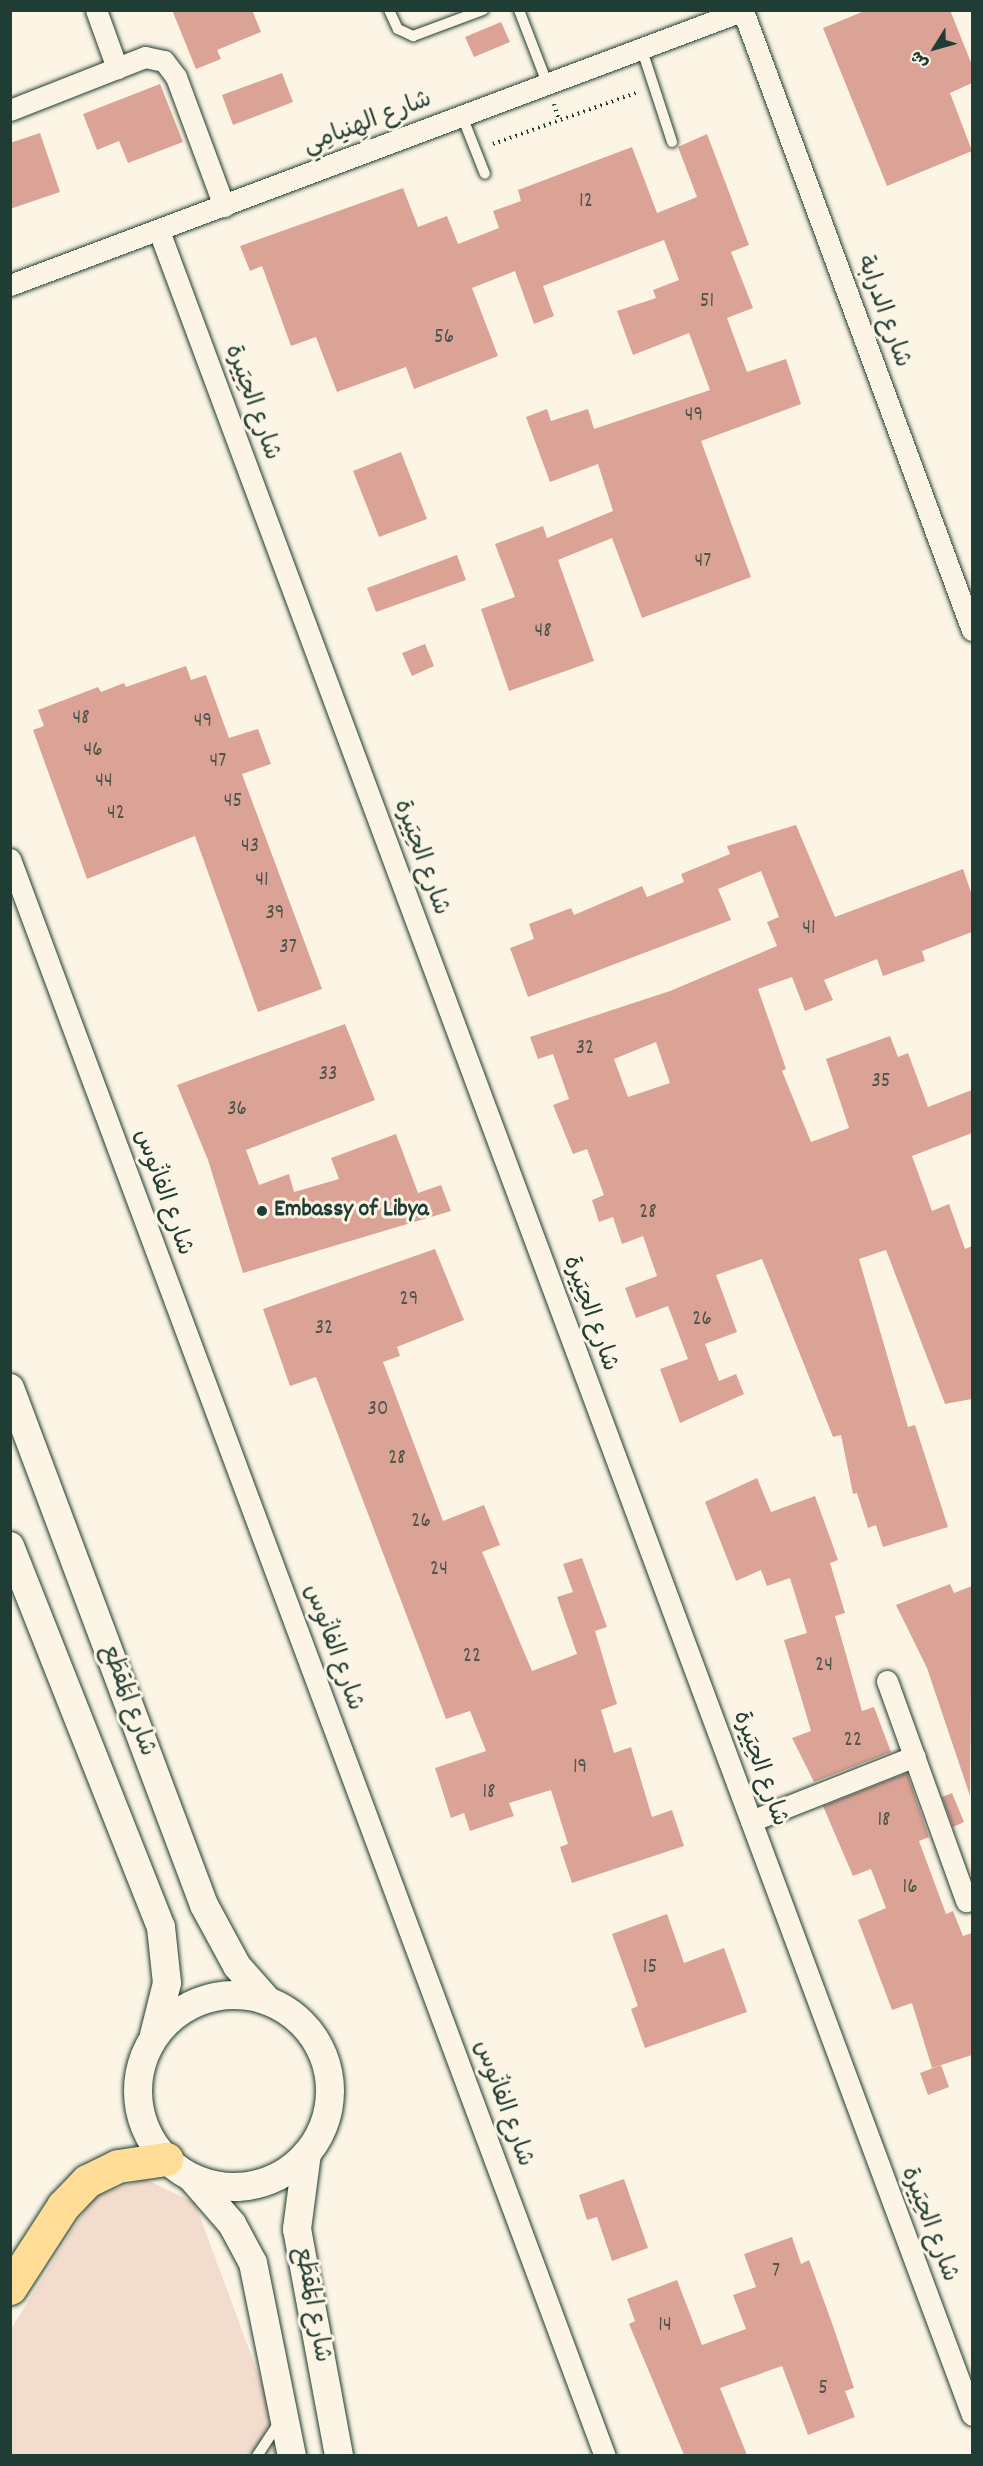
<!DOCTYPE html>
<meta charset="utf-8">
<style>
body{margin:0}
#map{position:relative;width:983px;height:2466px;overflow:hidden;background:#fcf5e5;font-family:Dekko,"Playpen Sans Arabic",sans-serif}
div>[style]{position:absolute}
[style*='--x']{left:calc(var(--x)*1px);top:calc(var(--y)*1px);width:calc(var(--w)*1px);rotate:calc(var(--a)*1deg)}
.built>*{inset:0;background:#f2dccd}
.building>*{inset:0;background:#dba395}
.path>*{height:4px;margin-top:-2px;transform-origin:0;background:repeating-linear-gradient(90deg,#1f3d34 0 1.5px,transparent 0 6px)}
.roads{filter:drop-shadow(0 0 2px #1f3d34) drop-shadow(0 0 2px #1f3d34)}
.lane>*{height:10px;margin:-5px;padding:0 5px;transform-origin:5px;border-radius:5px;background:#fcf5e5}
.street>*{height:21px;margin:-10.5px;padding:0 10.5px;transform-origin:10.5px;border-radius:10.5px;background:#fcf5e5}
.secondary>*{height:28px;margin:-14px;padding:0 14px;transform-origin:14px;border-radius:14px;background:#fcf5e5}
.secondary>.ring{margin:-14px;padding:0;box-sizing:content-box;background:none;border:28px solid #fcf5e5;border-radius:50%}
.highway>*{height:33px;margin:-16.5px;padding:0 16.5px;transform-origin:16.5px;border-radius:16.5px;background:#ffdd96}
.dots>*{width:16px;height:16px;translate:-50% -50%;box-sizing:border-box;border:3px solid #fcf5e5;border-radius:50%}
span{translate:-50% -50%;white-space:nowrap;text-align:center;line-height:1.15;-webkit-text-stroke:6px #fcf5e5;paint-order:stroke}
.number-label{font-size:21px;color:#4e564c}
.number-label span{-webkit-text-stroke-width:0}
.street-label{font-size:24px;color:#1f3d34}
.poi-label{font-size:24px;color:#1f3d34;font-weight:700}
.left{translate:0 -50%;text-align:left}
.frame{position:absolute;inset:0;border:12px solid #1f3d34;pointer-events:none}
.north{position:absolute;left:905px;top:18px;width:60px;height:60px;-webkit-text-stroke:4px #fcf5e5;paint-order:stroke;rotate:233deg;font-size:16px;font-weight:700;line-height:24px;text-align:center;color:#1f3d34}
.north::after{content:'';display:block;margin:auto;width:21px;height:27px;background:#1f3d34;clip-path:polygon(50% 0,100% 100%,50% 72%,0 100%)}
</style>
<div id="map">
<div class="built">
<div style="clip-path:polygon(145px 2179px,195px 2203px,264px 2390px,277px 2455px,11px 2456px,11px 2329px,93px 2197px)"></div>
</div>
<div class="building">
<div style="clip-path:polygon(172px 10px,252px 10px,261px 32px,217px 50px,221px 59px,196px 69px)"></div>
<div style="clip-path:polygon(867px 10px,950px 10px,972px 65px,972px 83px,950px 93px,972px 151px,887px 186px,823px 28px)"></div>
<div style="clip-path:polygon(501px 22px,510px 42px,474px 57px,465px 37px)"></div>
<div style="clip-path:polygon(282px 73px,293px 102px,233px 125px,222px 95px)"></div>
<div style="clip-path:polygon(160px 84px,183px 142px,128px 163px,119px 141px,97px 150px,83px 114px)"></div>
<div style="clip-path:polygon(40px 133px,60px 192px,10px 209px,10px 143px)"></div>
<div style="clip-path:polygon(707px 134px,749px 245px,731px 252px,753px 308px,727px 318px,747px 372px,786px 359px,801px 404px,701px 441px,751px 577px,642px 618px,612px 538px,558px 560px,594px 661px,509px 691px,481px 609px,515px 597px,495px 544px,543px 526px,547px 538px,613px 511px,598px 464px,550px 482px,526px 417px,547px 409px,551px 421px,588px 409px,594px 429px,710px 390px,689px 333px,633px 355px,617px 311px,656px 298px,653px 290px,679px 280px,664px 240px,543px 286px,554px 316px,534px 324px,515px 271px,472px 288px,498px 356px,414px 389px,406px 367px,337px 392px,316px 337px,291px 346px,262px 266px,250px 271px,240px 246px,403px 188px,418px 227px,447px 216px,458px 244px,499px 228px,493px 211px,521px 201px,518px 190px,632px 147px,657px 213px,697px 197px,678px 147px)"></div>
<div style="clip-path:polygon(401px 452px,427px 519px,379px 537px,353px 471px)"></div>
<div style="clip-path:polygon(457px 555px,466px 580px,376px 612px,367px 588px)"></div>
<div style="clip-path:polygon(425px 644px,434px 666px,412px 676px,402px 653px)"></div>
<div style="clip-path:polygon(186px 666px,191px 680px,206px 675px,229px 738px,258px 729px,271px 764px,242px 774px,322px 989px,258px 1012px,195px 836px,87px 879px,33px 730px,44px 726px,38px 710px,98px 687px,101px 692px,124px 683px,126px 687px)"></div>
<div style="clip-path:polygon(evenodd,796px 825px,835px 917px,963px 869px,972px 895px,972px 932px,922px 951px,925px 961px,883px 976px,877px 959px,824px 980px,833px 1000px,805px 1011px,792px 977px,758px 989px,786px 1069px,782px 1071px,811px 1142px,849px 1128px,826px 1059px,890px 1036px,898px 1057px,908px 1053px,928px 1107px,972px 1090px,972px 1133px,912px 1156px,932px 1211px,949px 1204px,965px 1249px,972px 1246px,972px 1399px,945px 1404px,886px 1250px,859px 1259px,908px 1427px,915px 1425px,948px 1527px,883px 1547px,876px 1525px,868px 1528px,857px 1493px,853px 1494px,841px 1435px,833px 1437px,762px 1259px,716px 1275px,737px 1332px,705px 1344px,719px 1381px,736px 1374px,744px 1394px,680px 1423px,660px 1369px,688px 1359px,668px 1306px,636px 1318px,625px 1288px,657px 1276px,643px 1236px,622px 1244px,613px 1217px,599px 1222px,592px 1200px,604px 1195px,587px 1149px,573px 1154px,553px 1105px,569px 1099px,553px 1054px,538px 1059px,530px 1037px,670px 991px,777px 946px,767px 922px,779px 917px,761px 871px,718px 889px,731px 920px,528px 997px,510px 948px,534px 939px,529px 924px,571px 908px,574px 915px,642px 886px,647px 897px,684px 882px,681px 874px,730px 854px,727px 846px,796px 825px,656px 1042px,670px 1083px,628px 1097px,614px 1059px,656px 1042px)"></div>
<div style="clip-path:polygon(345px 1024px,375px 1100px,246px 1150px,259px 1185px,289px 1174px,294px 1192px,339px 1179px,331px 1158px,396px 1134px,418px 1193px,441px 1185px,451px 1211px,243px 1273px,208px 1160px,177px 1085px)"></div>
<div style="clip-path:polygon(435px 1249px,464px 1320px,397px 1347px,400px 1356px,383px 1362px,443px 1521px,484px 1505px,500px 1545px,482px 1552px,532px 1671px,577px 1654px,557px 1597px,573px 1592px,563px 1564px,582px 1558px,607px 1627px,595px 1631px,617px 1704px,601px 1710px,614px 1753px,631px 1747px,652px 1817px,672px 1810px,684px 1846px,572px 1883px,560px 1847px,568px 1844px,551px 1790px,509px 1803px,514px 1816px,470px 1831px,464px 1813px,451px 1818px,435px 1768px,486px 1751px,470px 1711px,446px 1719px,316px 1377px,290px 1386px,263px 1309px)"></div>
<div style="clip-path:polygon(757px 1478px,771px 1512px,815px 1496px,838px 1560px,830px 1563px,845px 1613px,835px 1616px,862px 1711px,874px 1707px,891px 1752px,814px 1782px,792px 1738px,811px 1731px,784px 1640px,807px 1633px,790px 1578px,767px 1586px,761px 1570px,736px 1581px,705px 1502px)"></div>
<div style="clip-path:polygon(950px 1584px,954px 1593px,972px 1586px,970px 1796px,927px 1668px,896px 1605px)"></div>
<div style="clip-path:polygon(907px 1773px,929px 1837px,919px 1841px,946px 1914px,953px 1911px,963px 1936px,972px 1933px,972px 2055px,932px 2068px,912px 2003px,892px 2010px,858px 1920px,886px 1908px,871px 1869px,853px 1876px,823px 1806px)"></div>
<div style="clip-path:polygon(952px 1793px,964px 1822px,953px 1827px,942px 1797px)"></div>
<div style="clip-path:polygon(667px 1914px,684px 1963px,724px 1948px,747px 2012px,645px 2048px,631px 2009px,638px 2006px,612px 1934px)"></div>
<div style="clip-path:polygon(941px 2065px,949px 2087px,928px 2095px,920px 2073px)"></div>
<div style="clip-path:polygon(624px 2179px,648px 2248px,612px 2261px,597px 2217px,587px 2220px,579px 2195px)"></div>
<div style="clip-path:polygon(792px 2237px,801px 2264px,809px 2260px,833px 2326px,854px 2388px,845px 2391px,855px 2417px,808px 2435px,782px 2366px,720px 2388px,747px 2455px,684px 2455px,629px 2324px,635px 2321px,627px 2299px,677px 2280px,702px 2345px,746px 2329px,733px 2295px,756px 2287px,744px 2254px)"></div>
</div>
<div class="path">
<div style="--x:554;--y:104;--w:17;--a:73"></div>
<div style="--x:493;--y:144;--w:154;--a:-19.7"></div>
</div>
<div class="roads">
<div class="lane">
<div style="--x:389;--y:10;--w:21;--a:65"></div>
<div style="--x:398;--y:29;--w:17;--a:25"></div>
<div style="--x:413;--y:36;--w:75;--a:-20.4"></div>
<div style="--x:519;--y:10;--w:78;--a:69"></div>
<div style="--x:641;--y:47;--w:100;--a:71.9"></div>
<div style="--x:462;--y:116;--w:62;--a:68.4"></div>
<div style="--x:257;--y:2456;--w:45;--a:-56.7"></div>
</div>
<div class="street">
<div style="--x:96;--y:10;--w:62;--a:70.1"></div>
<div style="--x:743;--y:11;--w:660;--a:69.7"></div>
<div style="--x:10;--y:110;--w:145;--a:-21.4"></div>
<div style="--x:145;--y:57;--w:19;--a:12"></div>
<div style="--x:164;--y:61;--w:20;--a:53"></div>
<div style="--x:176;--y:77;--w:138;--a:69.6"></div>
<div style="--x:159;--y:231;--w:2330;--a:69.58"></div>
<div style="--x:10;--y:285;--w:784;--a:-20.54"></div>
<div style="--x:10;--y:859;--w:1704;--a:69.57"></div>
<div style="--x:887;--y:1681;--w:234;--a:70.2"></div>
<div style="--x:751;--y:1821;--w:176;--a:-21.6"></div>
</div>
<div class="secondary">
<div style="--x:10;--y:1388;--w:552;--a:69.43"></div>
<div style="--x:204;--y:1905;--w:69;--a:61.6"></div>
<div style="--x:237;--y:1966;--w:47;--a:48.5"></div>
<div style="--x:10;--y:1546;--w:410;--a:68.4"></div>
<div style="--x:161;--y:1927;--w:56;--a:83.9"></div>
<div style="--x:167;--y:1983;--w:54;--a:104"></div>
<div class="ring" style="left:138px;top:1995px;width:164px;height:164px"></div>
<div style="--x:307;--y:2153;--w:77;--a:97.5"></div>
<div style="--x:297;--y:2229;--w:231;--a:79.5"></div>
<div style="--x:192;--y:2178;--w:61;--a:49"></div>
<div style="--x:232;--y:2224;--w:44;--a:61.7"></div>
<div style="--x:253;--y:2263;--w:197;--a:78.6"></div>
</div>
<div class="highway">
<div style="--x:10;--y:2288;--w:98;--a:-57.1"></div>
<div style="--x:63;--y:2206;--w:35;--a:-46"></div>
<div style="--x:87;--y:2181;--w:34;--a:-26"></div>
<div style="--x:118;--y:2166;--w:49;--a:-8.3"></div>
</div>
</div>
<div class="dots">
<div style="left:262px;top:1211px;background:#1f3d34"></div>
</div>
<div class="number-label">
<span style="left:586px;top:202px">12</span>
<span style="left:707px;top:302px">51</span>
<span style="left:444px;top:338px">56</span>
<span style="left:694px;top:416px">49</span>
<span style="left:703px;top:562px">47</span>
<span style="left:543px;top:632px">48</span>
<span style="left:81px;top:719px">48</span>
<span style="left:203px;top:722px">49</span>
<span style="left:93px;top:751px">46</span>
<span style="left:218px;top:762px">47</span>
<span style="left:104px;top:782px">44</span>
<span style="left:233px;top:802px">45</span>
<span style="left:116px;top:814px">42</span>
<span style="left:250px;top:847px">43</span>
<span style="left:262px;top:881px">41</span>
<span style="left:275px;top:914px">39</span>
<span style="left:809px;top:929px">41</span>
<span style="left:288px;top:948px">37</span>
<span style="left:585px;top:1049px">32</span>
<span style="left:328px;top:1075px">33</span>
<span style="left:881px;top:1082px">35</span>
<span style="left:237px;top:1110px">36</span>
<span style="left:648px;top:1213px">28</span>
<span style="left:409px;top:1300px">29</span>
<span style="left:702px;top:1320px">26</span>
<span style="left:324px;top:1329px">32</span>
<span style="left:378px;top:1410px">30</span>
<span style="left:397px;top:1459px">28</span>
<span style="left:421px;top:1522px">26</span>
<span style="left:439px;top:1570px">24</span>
<span style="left:472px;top:1657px">22</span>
<span style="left:824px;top:1666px">24</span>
<span style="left:853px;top:1741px">22</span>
<span style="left:580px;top:1768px">19</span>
<span style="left:489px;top:1793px">18</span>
<span style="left:884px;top:1821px">18</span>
<span style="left:910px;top:1888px">16</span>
<span style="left:650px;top:1968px">15</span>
<span style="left:776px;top:2272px">7</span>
<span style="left:665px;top:2326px">14</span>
<span style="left:823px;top:2389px">5</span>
</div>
<div class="street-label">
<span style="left:368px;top:124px;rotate:-21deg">شارع الهِنيامِي</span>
<span style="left:882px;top:312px;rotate:70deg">شارع الدرابة</span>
<span style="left:251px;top:403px;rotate:70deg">شارع الحِيَيرة</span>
<span style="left:420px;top:858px;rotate:70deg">شارع الحِيَيرة</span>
<span style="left:162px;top:1193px;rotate:70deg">شارع الفانُوس</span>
<span style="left:589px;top:1314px;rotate:70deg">شارع الحِيَيرة</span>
<span style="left:332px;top:1648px;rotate:70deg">شارع الفانُوس</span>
<span style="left:127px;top:1701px;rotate:70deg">شارع المَقطَع</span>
<span style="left:759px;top:1769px;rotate:70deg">شارع الحِيَيرة</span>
<span style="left:502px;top:2104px;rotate:70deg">شارع الفانُوس</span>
<span style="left:928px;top:2225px;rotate:69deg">شارع الحِيَيرة</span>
<span style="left:311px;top:2305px;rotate:80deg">شارع المَقطَع</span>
</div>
<div class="poi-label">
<span class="left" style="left:274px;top:1211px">Embassy of Libya</span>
</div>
<div class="frame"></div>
<div class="north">ش</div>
</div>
